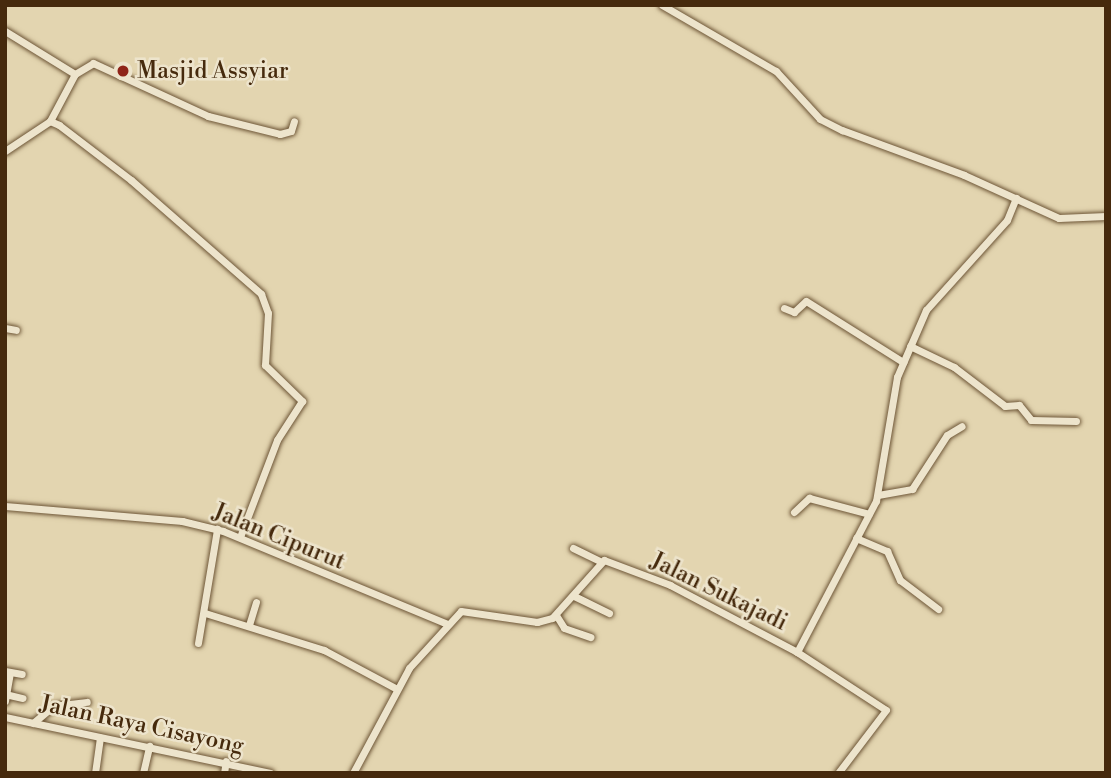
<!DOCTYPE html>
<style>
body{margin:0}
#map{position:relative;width:1111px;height:778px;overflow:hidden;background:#e3d5b0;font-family:"Libre Bodoni",serif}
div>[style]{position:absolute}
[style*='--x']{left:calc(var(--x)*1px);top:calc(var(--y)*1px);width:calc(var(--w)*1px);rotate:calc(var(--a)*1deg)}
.roads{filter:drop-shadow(0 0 2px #6d5536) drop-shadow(0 0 2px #6d5536)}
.minor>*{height:7px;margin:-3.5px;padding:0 3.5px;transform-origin:3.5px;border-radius:3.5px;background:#ede4cc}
.dots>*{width:19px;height:19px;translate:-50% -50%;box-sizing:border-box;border:4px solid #ede4cc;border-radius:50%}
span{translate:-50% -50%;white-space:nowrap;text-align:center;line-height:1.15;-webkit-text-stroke:5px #ede4cc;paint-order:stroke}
.poi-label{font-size:23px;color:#462a0d}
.left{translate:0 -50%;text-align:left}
.street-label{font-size:23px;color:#462a0d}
.frame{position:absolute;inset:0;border:7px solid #462a0d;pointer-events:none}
</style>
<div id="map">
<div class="roads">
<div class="minor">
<div style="--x:662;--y:5;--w:132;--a:30.1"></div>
<div style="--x:776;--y:71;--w:65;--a:47.5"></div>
<div style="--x:820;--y:119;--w:25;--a:27"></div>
<div style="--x:842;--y:130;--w:130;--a:20.2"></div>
<div style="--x:964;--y:175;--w:104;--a:24.4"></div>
<div style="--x:1059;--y:218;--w:47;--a:-2.4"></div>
<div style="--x:5;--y:31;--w:82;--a:31.6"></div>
<div style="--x:50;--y:121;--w:53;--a:-62"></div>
<div style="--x:75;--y:74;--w:21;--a:-31"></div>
<div style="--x:93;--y:63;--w:127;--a:24.7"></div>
<div style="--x:208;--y:116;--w:74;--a:14"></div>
<div style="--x:280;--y:134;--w:11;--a:-15"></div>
<div style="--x:291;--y:131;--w:10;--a:-73"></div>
<div style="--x:5;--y:151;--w:54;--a:-33.7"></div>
<div style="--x:50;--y:121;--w:10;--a:24"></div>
<div style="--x:59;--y:125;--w:91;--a:37.4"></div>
<div style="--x:131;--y:180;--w:173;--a:41.2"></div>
<div style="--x:261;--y:294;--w:20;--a:70"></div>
<div style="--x:268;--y:313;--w:52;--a:93.3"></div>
<div style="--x:265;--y:365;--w:52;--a:44.2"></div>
<div style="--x:302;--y:401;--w:46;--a:122.7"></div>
<div style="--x:277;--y:440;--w:104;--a:110.9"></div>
<div style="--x:784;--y:308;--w:11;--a:22"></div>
<div style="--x:794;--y:312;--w:16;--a:-43"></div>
<div style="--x:806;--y:301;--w:115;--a:32.2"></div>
<div style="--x:5;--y:328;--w:11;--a:10"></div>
<div style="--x:910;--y:346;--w:49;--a:25.5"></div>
<div style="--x:954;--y:367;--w:64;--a:37.4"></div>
<div style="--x:1005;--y:406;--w:14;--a:-4"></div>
<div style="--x:1019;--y:405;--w:19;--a:51"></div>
<div style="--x:1031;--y:420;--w:45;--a:1.3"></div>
<div style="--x:878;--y:495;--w:35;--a:-10"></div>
<div style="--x:912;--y:489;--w:64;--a:-57.1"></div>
<div style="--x:947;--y:435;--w:17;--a:-31"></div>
<div style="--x:5;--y:506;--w:178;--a:4.8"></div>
<div style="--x:182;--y:521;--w:42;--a:13.7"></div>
<div style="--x:223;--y:531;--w:243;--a:22.5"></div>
<div style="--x:794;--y:512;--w:21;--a:-43"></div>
<div style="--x:809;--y:498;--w:62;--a:14.9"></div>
<div style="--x:856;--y:538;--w:34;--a:23"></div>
<div style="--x:887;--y:551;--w:32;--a:66"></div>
<div style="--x:900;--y:580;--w:48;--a:37.3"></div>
<div style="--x:573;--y:548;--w:30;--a:26"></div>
<div style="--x:574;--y:596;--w:39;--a:26"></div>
<div style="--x:205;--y:613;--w:125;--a:17.3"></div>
<div style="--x:324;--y:650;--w:83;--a:28.1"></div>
<div style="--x:556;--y:615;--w:15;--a:58"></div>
<div style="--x:564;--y:628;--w:28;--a:19"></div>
<div style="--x:249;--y:625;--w:24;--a:-73"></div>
<div style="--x:198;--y:643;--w:116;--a:-80.5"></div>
<div style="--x:797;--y:652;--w:106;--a:33.1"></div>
<div style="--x:886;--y:710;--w:79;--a:127.3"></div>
<div style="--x:5;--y:671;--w:17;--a:10"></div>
<div style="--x:5;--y:694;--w:18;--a:13"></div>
<div style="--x:5;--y:701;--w:29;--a:-80"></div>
<div style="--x:5;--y:717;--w:271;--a:11.9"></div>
<div style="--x:33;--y:723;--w:26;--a:-40"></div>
<div style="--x:53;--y:706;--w:34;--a:-7"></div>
<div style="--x:95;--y:773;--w:36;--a:-82"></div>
<div style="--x:143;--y:773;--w:28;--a:-77"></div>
<div style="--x:224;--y:773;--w:12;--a:-81"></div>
<div style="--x:353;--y:773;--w:119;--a:-61.9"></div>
<div style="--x:409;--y:668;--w:77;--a:-47.6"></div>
<div style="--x:461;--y:611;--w:77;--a:8.2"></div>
<div style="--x:537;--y:622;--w:16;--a:-15"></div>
<div style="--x:552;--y:618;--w:78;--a:-48.1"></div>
<div style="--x:604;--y:560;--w:71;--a:20.7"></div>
<div style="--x:670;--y:585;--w:144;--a:27.8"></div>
<div style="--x:797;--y:652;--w:170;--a:-62.4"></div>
<div style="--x:876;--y:501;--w:126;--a:-80.4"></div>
<div style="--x:897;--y:377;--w:73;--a:-66.6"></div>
<div style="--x:926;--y:310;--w:121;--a:-48"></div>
<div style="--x:1007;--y:220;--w:24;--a:-68"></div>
</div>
</div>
<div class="dots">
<div style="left:123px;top:71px;background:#8f2418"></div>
</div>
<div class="poi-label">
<span class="left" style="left:137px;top:71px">Masjid Assyiar</span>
</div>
<div class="street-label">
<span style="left:279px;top:537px;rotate:22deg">Jalan Cipurut</span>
<span style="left:719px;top:592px;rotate:26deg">Jalan Sukajadi</span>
<span style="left:142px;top:725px;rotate:12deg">Jalan Raya Cisayong</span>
</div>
<div class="frame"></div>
</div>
